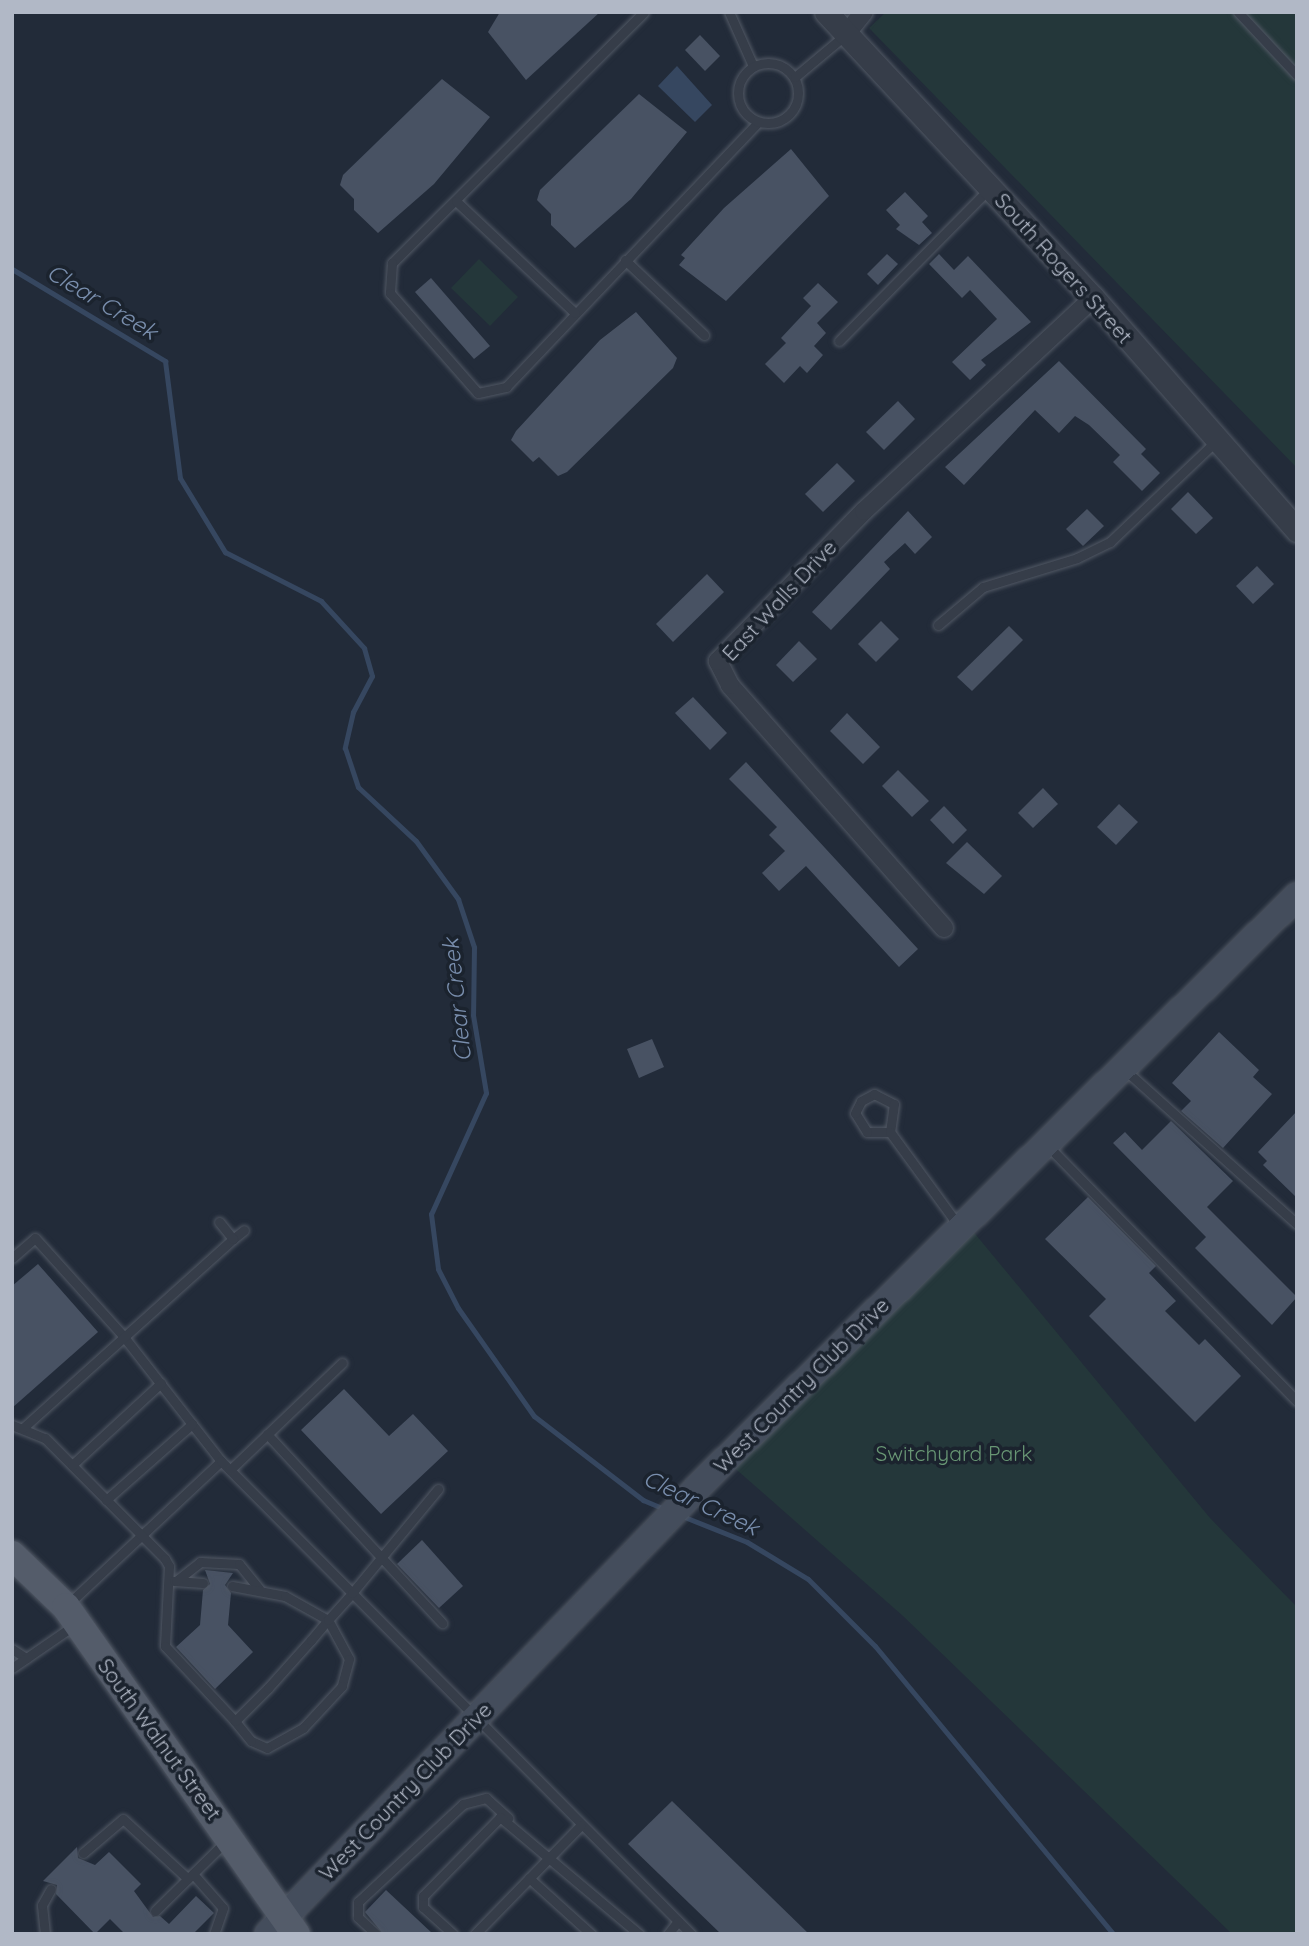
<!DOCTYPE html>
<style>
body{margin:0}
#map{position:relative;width:1309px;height:1946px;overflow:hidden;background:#222b39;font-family:Quicksand,sans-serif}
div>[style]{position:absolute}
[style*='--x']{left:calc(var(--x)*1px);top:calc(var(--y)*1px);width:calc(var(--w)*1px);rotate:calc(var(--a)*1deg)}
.green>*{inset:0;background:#24373a}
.water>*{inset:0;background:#364760}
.stream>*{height:5px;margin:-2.5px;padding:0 2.5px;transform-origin:2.5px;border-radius:2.5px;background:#364760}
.building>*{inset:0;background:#485263}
.roads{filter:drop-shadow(0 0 2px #515864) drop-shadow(0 0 2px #515864)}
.service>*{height:9px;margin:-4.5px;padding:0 4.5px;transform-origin:4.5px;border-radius:4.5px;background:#363d49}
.service>.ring{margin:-4.5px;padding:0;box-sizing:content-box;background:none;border:9px solid #363d49;border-radius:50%}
.minor>*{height:18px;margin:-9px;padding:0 9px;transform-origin:9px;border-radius:9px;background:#363d49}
.tertiary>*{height:23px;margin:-11.5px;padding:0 11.5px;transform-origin:11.5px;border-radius:11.5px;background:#363d49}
.secondary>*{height:26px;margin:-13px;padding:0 13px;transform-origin:13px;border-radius:13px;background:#444d5c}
.primary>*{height:28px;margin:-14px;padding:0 14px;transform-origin:14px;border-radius:14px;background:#545c6a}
span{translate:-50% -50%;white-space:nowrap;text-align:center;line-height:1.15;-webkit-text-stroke:7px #1b232e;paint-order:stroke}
.street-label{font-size:21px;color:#b1b8c6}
.park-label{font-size:21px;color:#689674}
.water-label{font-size:23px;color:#798ead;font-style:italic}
.frame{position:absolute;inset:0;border:14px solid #b1b8c6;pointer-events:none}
</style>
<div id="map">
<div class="green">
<div style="clip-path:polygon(886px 12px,1297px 12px,1297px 468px,869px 28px)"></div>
<div style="clip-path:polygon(479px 259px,518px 297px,490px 326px,451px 288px)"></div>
<div style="clip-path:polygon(962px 1218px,1210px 1518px,1297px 1607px,1297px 1934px,1232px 1934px,903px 1616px,730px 1464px)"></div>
</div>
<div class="water">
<div style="clip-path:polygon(677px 66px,712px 105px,695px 122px,658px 86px)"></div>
</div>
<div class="stream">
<div style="--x:12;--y:269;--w:179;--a:31"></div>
<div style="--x:165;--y:361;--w:118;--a:82.7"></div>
<div style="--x:180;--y:478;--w:87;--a:58.7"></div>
<div style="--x:225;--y:552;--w:108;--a:27"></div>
<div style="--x:321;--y:601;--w:64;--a:47.5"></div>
<div style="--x:364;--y:648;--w:29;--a:74"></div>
<div style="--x:372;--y:676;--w:41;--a:117.8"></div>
<div style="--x:353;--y:712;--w:37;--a:103"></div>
<div style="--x:345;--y:748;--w:41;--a:71.6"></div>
<div style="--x:358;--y:787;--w:79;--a:43"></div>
<div style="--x:416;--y:841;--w:72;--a:54.1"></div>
<div style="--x:458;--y:899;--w:51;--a:71.6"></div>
<div style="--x:474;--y:947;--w:68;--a:90.8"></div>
<div style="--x:473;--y:1015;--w:79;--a:80.5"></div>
<div style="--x:486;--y:1093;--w:133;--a:114.4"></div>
<div style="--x:431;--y:1214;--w:55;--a:82.7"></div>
<div style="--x:438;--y:1269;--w:44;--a:62.9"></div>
<div style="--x:458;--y:1308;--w:132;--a:54.9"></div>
<div style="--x:534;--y:1416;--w:138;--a:37.6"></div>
<div style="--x:643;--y:1500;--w:25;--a:23"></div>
<div style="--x:682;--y:1516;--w:70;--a:21.8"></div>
<div style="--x:747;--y:1542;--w:71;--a:31.2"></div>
<div style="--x:808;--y:1579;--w:95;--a:45"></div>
<div style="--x:875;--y:1646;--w:374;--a:50.4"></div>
</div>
<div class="building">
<div style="clip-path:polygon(500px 12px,600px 12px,526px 80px,488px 32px)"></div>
<div style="clip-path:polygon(700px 35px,720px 56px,705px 71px,685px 50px)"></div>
<div style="clip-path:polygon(442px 79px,490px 117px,434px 184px,378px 233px,354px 210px,354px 199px,340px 185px,343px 175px)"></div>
<div style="clip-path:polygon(639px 94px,687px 132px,631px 199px,575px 248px,551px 225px,551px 214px,537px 200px,540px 190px)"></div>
<div style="clip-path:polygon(791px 149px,829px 196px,726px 301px,679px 265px,685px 258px,681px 255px,724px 208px)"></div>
<div style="clip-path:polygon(905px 192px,928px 216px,922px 222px,932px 233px,919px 245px,896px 229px,900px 225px,886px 210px)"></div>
<div style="clip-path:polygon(887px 254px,898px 264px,878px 285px,867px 274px)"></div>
<div style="clip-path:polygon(939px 254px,954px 270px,968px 256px,1031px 322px,981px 360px,986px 365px,970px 380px,952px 362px,997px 319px,970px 290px,962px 298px,929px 264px)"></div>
<div style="clip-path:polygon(431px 278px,490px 346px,474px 359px,415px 292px)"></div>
<div style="clip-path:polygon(818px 283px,838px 302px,817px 323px,826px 333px,814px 346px,823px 355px,807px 373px,800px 366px,784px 383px,765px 364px,786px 343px,781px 338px,811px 306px,803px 298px)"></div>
<div style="clip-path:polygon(636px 312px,677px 358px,673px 368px,567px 472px,558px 476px,539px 457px,533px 462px,511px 440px,516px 431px,600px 340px)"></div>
<div style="clip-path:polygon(1059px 361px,1146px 449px,1141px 454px,1160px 473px,1142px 491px,1113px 462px,1120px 455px,1089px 425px,1075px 416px,1059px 433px,1035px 410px,964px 485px,945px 467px)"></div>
<div style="clip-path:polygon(898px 401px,915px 419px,884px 450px,866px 432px)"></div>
<div style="clip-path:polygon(837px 463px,855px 481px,823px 512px,805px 494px)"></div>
<div style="clip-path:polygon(1188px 492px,1213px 518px,1196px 534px,1171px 509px)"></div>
<div style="clip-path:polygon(1087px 509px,1104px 526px,1083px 546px,1066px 529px)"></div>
<div style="clip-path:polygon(908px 511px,932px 537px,915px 554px,905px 543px,884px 562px,890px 569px,831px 630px,812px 612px)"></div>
<div style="clip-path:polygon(1257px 566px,1274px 584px,1253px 604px,1236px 586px)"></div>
<div style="clip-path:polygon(707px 574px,724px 592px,673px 642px,656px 624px)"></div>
<div style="clip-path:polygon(881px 621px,899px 639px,876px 662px,858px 644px)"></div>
<div style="clip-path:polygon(1009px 626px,1023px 640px,972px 691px,957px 677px)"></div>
<div style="clip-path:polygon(799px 641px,817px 659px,793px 682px,776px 665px)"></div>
<div style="clip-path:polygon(693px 697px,727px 733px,710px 750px,675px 713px)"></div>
<div style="clip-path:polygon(847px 713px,880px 747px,863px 764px,830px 731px)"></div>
<div style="clip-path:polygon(746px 762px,918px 949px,899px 967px,806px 866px,779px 891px,762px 873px,785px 851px,769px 835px,777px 827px,729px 779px)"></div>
<div style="clip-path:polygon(898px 770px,929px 801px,912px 817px,882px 786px)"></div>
<div style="clip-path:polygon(1043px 788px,1058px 804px,1033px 828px,1018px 813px)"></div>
<div style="clip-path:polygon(1119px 804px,1138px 822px,1116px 845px,1097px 827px)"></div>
<div style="clip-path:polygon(944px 806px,967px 830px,953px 844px,930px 820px)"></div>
<div style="clip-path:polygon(967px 842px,1002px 876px,984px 894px,946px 863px)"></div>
<div style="clip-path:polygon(1219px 1032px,1259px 1070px,1253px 1077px,1272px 1094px,1223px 1148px,1181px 1111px,1191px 1101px,1172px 1083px)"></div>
<div style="clip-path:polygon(652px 1039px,664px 1067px,639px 1078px,627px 1049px)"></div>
<div style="clip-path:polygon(1297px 1111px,1297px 1198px,1263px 1165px,1267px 1161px,1258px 1152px)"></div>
<div style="clip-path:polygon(1171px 1121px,1233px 1181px,1207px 1207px,1297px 1297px,1272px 1325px,1195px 1248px,1206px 1237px,1113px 1143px,1125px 1132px,1142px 1150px)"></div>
<div style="clip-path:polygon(1088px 1197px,1156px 1266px,1149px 1273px,1176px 1301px,1165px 1311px,1199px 1345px,1205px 1339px,1241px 1376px,1195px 1422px,1089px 1316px,1106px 1299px,1045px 1239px)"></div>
<div style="clip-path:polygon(38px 1264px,98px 1332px,12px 1408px,12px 1286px)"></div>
<div style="clip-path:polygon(344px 1389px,389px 1436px,413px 1414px,448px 1451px,381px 1514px,301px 1430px)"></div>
<div style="clip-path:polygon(422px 1540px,463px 1586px,439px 1608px,397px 1564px)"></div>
<div style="clip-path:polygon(205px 1570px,233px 1573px,225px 1585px,231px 1593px,228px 1625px,253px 1652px,215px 1689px,176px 1647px,200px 1625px,203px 1590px,210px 1584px)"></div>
<div style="clip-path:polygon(672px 1801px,809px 1934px,721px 1934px,628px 1844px)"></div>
<div style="clip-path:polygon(77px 1847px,78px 1858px,95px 1865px,109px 1852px,141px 1884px,134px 1891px,153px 1917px,160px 1916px,169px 1924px,196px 1896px,214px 1913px,193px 1934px,125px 1934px,110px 1919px,95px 1934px,56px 1894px,57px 1885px,43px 1881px)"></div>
<div style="clip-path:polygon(386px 1890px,433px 1934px,383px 1934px,365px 1912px)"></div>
</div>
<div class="roads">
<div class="service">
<div style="--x:644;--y:12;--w:356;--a:135.1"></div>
<div style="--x:392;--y:263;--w:30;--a:94"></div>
<div style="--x:390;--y:293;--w:133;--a:48.7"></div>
<div style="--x:478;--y:393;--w:29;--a:-12"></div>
<div style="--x:506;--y:387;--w:366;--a:-46.4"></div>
<div style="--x:729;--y:12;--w:59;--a:66"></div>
<div style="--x:1238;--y:12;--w:86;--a:46.9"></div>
<div class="ring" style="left:738px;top:63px;width:51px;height:51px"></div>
<div style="--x:795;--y:77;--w:65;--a:-40"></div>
<div style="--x:456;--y:201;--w:163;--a:43.3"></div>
<div style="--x:625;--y:260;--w:109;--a:43.5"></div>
<div style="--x:839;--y:341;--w:214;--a:-45.4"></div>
<div style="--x:938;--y:625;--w:59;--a:-40.2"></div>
<div style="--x:983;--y:587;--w:98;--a:-17.1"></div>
<div style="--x:1077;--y:558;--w:37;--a:-26"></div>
<div style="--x:1110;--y:542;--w:146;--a:-43.6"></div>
<div style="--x:1124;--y:1069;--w:232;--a:41.9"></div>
<div style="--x:890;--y:1132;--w:23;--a:180"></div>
<div style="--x:867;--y:1132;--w:22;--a:-122"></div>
<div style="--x:855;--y:1113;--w:13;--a:-63"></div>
<div style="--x:861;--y:1101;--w:15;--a:-28"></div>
<div style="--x:874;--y:1094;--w:22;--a:27"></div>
<div style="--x:894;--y:1104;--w:28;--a:98"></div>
<div style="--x:890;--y:1132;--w:115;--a:53.8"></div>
<div style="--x:1049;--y:1147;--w:355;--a:45.7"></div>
<div style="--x:233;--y:1239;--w:14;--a:-39"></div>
<div style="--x:12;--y:1258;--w:30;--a:-41"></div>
<div style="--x:35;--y:1238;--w:133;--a:48"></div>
<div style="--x:124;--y:1337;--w:157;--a:52"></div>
<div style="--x:221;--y:1461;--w:208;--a:136.9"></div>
<div style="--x:12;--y:1425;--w:35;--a:22"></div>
<div style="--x:45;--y:1438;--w:170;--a:45.2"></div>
<div style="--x:165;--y:1559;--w:8;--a:60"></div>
<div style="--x:169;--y:1566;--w:80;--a:92.9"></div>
<div style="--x:165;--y:1646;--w:103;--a:47"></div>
<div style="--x:23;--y:1428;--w:283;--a:-42"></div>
<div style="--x:233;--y:1239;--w:22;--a:-129"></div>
<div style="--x:267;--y:1434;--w:258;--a:47.2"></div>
<div style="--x:221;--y:1461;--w:667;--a:45.18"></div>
<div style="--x:72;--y:1465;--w:121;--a:-42.7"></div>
<div style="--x:230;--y:1470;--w:155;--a:-43.7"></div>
<div style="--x:106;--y:1500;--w:115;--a:-41.5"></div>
<div style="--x:174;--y:1581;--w:29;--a:4"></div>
<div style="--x:176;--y:1581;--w:31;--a:-38"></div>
<div style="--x:200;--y:1562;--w:39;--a:3"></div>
<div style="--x:239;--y:1564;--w:32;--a:51"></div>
<div style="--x:232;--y:1586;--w:54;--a:10.7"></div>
<div style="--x:285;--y:1596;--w:49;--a:29.2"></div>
<div style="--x:328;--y:1620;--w:44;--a:61.7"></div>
<div style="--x:349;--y:1659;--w:28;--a:105"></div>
<div style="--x:342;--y:1686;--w:57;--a:132.9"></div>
<div style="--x:303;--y:1728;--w:41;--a:150.9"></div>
<div style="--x:267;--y:1748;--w:17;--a:-156"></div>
<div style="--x:251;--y:1741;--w:26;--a:-129"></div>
<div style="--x:235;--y:1721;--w:47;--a:-45"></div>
<div style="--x:268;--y:1688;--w:64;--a:-48.1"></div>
<div style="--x:311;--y:1640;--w:26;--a:-50"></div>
<div style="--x:328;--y:1620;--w:36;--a:-48"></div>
<div style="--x:352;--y:1593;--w:135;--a:-50.4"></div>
<div style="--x:12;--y:1649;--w:17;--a:33"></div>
<div style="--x:12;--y:1668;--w:78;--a:-34.5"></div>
<div style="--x:83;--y:1853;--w:52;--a:-40.4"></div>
<div style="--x:123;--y:1819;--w:88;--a:42.7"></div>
<div style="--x:193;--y:1874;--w:45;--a:48.6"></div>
<div style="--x:223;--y:1908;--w:28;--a:109"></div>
<div style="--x:529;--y:1878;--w:84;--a:42.1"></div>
<div style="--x:155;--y:1911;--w:101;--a:-44.6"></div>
<div style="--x:45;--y:1934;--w:29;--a:-96"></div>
<div style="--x:42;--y:1905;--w:18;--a:-61"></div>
<div style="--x:376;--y:1934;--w:25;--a:-137"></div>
<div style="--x:358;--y:1917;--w:15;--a:-90"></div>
<div style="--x:358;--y:1902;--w:144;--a:-43"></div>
<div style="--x:463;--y:1804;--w:24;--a:-15"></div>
<div style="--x:486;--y:1798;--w:30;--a:42"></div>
<div style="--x:453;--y:1934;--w:40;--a:-138"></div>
<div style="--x:423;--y:1907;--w:11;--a:-90"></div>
<div style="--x:423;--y:1896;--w:110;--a:-45.7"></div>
<div style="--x:500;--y:1817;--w:182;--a:40.1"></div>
<div style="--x:475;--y:1934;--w:151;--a:-45.8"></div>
<div style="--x:668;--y:1934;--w:16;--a:-52"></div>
</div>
<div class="minor">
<div style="--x:846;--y:34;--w:28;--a:-51"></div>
<div style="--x:944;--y:928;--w:324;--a:-131.4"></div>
<div style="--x:730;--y:685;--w:27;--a:-117"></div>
<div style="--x:718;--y:661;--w:209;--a:-45.8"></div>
<div style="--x:864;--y:511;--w:313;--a:-42.9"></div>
</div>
<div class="tertiary">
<div style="--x:826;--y:12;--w:391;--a:47"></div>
<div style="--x:1093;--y:298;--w:309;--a:48.7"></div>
</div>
<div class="secondary">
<div style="--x:268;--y:1934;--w:619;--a:-46.11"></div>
<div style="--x:697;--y:1488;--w:843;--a:-44.62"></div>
</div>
<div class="primary">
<div style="--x:12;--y:1555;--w:75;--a:43.9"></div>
<div style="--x:66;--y:1607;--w:400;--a:54.9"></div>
</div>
</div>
<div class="street-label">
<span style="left:1064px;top:268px;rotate:48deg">South Rogers Street</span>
<span style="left:779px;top:600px;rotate:-47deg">East Walls Drive</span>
<span style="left:801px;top:1385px;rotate:-45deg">West Country Club Drive</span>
<span style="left:160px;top:1739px;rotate:54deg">South Walnut Street</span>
<span style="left:405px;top:1791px;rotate:-46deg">West Country Club Drive</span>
</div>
<div class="park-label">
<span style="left:954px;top:1453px">Switchyard Park</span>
</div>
<div class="water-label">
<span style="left:102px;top:302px;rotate:31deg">Clear Creek</span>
<span style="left:457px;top:1000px;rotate:-96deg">Clear Creek</span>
<span style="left:701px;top:1503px;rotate:25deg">Clear Creek</span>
</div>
<div class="frame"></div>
</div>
